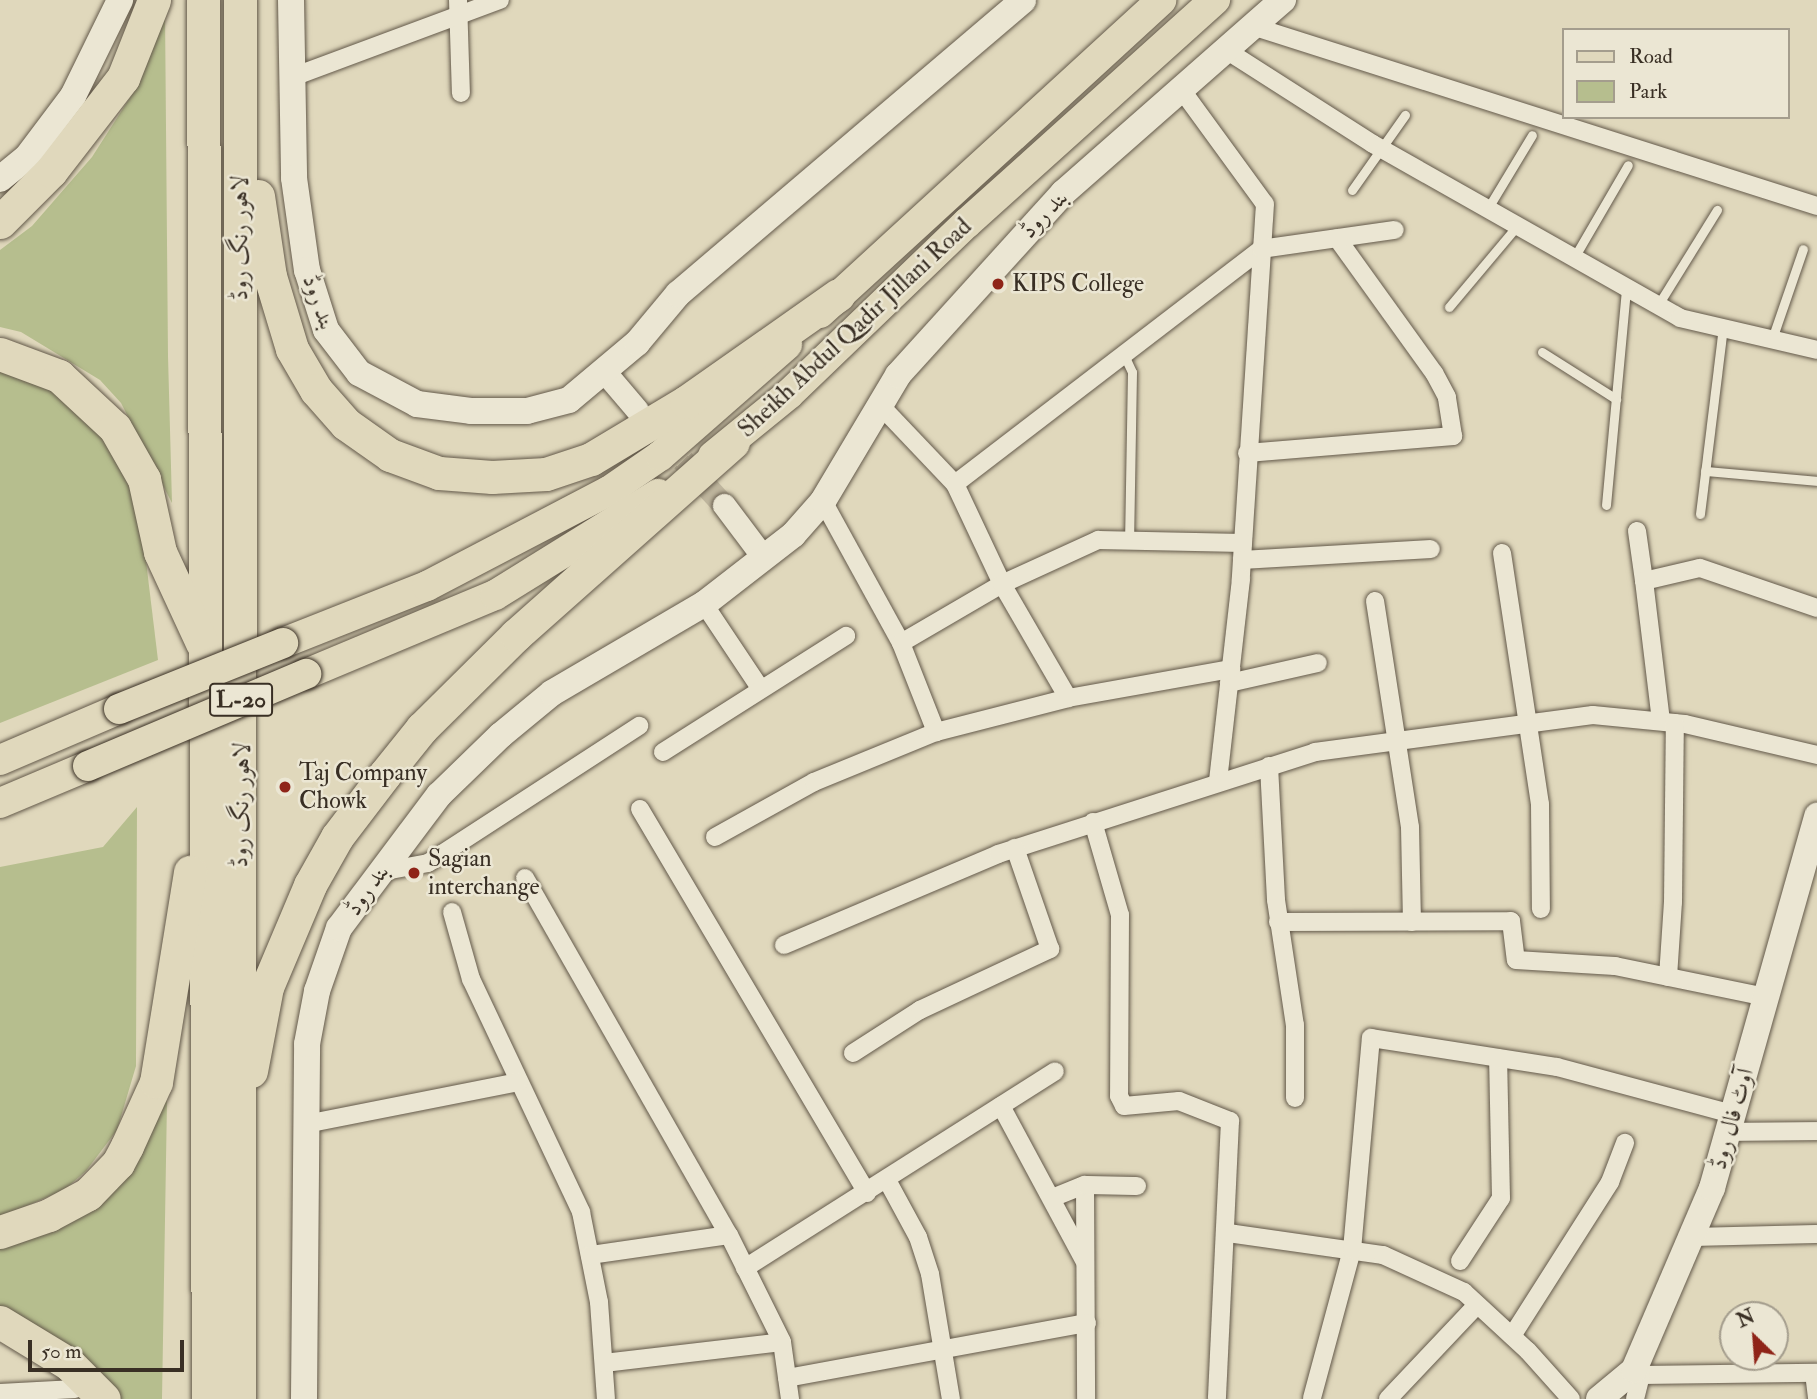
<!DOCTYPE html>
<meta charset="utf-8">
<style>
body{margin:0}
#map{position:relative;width:1817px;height:1399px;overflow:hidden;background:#e0d8bc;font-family:"IM FELL Double Pica",Amiri,serif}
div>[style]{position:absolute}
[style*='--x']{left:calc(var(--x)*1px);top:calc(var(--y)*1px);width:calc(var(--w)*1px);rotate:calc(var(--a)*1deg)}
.green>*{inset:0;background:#b6be8e}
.tertiary-tunnel>*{height:23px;margin-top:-11.5px;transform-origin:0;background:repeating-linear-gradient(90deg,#bfb69e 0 23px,transparent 0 34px)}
.roads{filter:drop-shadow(0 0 2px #63594a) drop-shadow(0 0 2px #63594a)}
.service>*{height:9px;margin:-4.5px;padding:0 4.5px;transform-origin:4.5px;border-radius:4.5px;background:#ebe6d3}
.minor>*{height:18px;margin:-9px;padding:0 9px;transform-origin:9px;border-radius:9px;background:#ebe6d3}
.tertiary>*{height:23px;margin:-11.5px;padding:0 11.5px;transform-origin:11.5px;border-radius:11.5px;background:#ebe6d3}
.secondary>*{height:26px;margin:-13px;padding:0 13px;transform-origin:13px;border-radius:13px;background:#ebe6d3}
.primary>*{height:30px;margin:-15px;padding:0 15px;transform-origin:15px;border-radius:15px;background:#e0d8bc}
.motorway>*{height:33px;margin:-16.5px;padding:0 16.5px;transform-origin:16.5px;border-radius:16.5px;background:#e0d8bc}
.bridges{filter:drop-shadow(0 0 2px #392f24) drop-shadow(0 0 2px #392f24)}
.primary-bridge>*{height:30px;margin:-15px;padding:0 15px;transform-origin:15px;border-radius:15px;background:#e0d8bc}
.dots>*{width:19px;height:19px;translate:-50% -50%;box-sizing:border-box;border:4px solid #ebe6d3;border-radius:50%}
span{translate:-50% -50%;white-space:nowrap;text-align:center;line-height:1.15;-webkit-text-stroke:5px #ebe6d3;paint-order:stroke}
.shield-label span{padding:2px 5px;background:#ebe6d3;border:2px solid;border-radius:5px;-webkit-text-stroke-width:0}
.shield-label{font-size:23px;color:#392f24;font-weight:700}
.street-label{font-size:24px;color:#392f24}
.poi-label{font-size:24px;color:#392f24}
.left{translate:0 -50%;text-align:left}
.legend{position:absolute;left:1562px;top:28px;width:228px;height:91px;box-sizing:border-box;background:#ebe6d3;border:2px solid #a49d8d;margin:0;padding:9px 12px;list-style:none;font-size:21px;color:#392f24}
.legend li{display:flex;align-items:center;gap:14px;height:35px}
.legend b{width:35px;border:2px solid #a49d8d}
.north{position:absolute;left:1719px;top:1301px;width:70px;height:70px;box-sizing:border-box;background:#ebe6d3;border:2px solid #a49d8d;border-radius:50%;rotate:335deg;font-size:19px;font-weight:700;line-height:28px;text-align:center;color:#392f24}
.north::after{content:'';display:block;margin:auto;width:24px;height:32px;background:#8f2418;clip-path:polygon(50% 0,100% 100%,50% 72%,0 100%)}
.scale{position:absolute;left:28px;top:1340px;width:156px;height:32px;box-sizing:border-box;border:4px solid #392f24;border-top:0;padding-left:9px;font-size:21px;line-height:24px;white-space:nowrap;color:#392f24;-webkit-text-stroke:5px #ebe6d3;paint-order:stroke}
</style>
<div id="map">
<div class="green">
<div style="clip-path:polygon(165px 13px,168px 356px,172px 503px,121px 403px,100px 380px,21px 332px,0 327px,0 250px,32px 226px,92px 157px,140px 82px)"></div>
<div style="clip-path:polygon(0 366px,47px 384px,99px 424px,132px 487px,141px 520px,158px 660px,0 723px)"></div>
<div style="clip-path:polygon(137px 807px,136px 1066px,117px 1130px,86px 1171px,64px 1190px,0 1217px,0 867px,103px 847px)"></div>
<div style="clip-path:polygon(167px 1101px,162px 1399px,104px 1399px,0 1322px,0 1232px,49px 1215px)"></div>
</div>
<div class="tertiary-tunnel">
<div style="--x:660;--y:435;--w:95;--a:47.6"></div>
</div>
<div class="roads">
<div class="service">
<div style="--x:1352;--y:190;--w:92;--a:-54.8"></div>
<div style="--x:1488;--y:208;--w:85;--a:-58.9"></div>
<div style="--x:1575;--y:256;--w:105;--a:-59.8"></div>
<div style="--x:1658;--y:305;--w:112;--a:-58.2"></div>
<div style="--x:1449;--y:307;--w:106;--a:-50"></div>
<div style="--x:1772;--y:339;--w:95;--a:-71"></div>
<div style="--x:1542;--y:352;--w:88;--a:32.4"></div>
<div style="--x:1124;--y:355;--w:19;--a:65"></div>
<div style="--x:1132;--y:372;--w:168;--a:91"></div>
<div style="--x:1705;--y:471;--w:112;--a:5.1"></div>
<div style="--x:1606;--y:505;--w:218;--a:-84.7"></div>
<div style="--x:1700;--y:514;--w:188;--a:-83"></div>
</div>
<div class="minor">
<div style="--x:458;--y:0;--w:93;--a:88.2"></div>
<div style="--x:1252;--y:26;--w:593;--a:17.67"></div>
<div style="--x:1226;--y:50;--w:174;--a:32.6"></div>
<div style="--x:1373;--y:144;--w:353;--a:29.5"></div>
<div style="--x:1680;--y:318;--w:141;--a:13.1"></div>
<div style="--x:290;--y:78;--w:224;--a:-20.4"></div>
<div style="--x:1181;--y:89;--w:142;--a:53.9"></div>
<div style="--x:1265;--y:204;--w:376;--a:93.7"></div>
<div style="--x:1241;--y:579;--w:203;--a:96.5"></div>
<div style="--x:879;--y:404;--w:110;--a:46.5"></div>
<div style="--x:955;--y:484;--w:110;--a:64.8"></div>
<div style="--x:1002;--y:584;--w:132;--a:59.9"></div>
<div style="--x:1247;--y:453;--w:207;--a:-4.7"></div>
<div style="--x:1453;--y:436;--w:39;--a:-99"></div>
<div style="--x:1447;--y:397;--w:27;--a:-118"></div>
<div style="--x:1434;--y:373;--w:166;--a:-125.7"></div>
<div style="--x:955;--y:484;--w:386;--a:-37.5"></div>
<div style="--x:1261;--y:249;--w:135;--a:-8.1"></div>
<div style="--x:823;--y:501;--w:162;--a:61.2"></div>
<div style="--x:901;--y:643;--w:96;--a:68.5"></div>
<div style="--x:1637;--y:531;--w:50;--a:82"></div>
<div style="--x:1502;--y:553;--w:254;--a:81.4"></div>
<div style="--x:1540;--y:804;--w:105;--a:89.5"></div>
<div style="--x:1242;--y:560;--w:189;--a:-3.3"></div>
<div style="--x:1375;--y:601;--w:229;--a:81.2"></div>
<div style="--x:1410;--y:827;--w:95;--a:88.8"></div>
<div style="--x:704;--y:604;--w:101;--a:56.3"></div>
<div style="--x:901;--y:643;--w:117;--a:-30.3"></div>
<div style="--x:1002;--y:584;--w:106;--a:-24.6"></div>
<div style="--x:1098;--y:540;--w:145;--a:1.2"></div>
<div style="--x:1229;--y:683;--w:91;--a:-12.7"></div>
<div style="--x:1661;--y:721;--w:141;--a:-96.9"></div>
<div style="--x:1644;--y:581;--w:57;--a:-13.1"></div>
<div style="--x:1700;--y:568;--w:124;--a:18.9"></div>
<div style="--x:663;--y:752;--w:217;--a:-32.4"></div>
<div style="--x:1269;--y:766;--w:134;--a:87"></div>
<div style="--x:1276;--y:900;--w:126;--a:81.4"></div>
<div style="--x:1295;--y:1025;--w:73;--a:90"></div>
<div style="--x:640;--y:809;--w:446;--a:59.4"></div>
<div style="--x:1093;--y:822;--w:97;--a:73.8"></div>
<div style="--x:1120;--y:915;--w:181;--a:90.3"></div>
<div style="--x:1119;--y:1096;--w:11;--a:63"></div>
<div style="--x:1124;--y:1106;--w:55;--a:-5.2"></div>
<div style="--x:1179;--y:1101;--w:55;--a:21.4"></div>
<div style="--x:1230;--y:1121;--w:278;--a:92.7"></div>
<div style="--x:715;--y:837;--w:113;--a:-29.1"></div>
<div style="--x:814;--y:782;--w:132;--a:-22.3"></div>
<div style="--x:936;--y:732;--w:136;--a:-14.4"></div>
<div style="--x:1068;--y:698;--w:166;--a:-10.1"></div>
<div style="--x:380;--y:872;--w:49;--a:-10.6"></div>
<div style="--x:428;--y:863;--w:252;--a:-33"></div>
<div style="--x:525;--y:878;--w:411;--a:60.3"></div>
<div style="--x:729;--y:1235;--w:119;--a:63.6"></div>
<div style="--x:782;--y:1342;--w:58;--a:82"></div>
<div style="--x:452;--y:912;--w:70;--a:74.2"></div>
<div style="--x:471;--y:979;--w:258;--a:64.7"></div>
<div style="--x:581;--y:1212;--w:92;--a:78.7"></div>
<div style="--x:599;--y:1302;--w:97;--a:85.9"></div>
<div style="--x:1278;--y:922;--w:233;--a:-0.2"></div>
<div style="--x:1511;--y:921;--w:39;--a:83"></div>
<div style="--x:1516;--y:960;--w:99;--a:3.5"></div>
<div style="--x:1615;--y:966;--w:154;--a:11.6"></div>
<div style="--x:784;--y:945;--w:233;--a:-23"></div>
<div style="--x:998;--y:854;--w:333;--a:-17.8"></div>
<div style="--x:1315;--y:752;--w:280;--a:-7.6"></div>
<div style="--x:1593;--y:715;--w:92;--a:5.6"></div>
<div style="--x:1685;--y:724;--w:136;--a:13.2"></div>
<div style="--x:1668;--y:977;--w:75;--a:-86.2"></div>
<div style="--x:1673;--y:902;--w:179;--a:-89.4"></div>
<div style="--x:853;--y:1053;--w:80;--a:-32.7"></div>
<div style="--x:920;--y:1010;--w:144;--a:-25.1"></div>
<div style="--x:1050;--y:949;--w:107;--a:-109.1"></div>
<div style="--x:1001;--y:1106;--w:175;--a:61.7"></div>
<div style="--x:306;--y:1124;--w:216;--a:-11.2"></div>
<div style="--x:1728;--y:1132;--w:89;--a:-0.6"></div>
<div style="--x:887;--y:1180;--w:65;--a:61.5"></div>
<div style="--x:918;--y:1237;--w:39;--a:72"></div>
<div style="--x:930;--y:1274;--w:127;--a:80.5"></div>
<div style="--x:1085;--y:1185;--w:214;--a:89.7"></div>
<div style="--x:1052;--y:1198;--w:35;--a:-22"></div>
<div style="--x:1085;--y:1185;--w:52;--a:1.1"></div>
<div style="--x:1228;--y:1233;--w:157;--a:8.1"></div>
<div style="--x:1383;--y:1255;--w:89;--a:24.6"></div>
<div style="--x:1464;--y:1292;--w:87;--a:42.7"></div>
<div style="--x:1528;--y:1351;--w:64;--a:48.1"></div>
<div style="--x:1691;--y:1237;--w:126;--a:-1.4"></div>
<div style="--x:590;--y:1255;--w:140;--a:-8.2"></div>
<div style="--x:1460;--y:1261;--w:75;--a:-56.9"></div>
<div style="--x:1501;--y:1198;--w:140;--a:-91.2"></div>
<div style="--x:745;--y:1268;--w:367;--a:-32.4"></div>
<div style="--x:1512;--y:1336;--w:183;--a:-57.5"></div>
<div style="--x:1610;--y:1182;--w:42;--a:-69"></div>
<div style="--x:604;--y:1363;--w:179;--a:-6.7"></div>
<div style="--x:1634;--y:1370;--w:9;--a:36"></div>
<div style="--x:1641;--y:1375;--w:176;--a:-0.7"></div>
<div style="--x:1814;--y:1373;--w:26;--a:83"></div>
<div style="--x:787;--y:1378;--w:305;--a:-10.4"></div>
<div style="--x:0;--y:1393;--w:75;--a:-3.1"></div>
<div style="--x:1312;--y:1398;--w:153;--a:-74.9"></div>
<div style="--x:1352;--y:1250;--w:213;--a:-84.9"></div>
<div style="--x:1371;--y:1038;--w:188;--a:8.9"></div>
<div style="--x:1557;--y:1067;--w:182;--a:15"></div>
<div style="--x:1388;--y:1399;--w:129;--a:-46.6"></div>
<div style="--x:1635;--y:1399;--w:25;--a:-76"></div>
</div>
<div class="tertiary">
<div style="--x:603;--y:370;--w:52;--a:49.6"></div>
<div style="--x:724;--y:505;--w:65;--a:53.1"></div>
</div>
<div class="secondary">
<div style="--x:291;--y:0;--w:178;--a:89"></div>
<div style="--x:294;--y:178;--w:93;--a:82"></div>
<div style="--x:307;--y:270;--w:63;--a:72.4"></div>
<div style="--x:326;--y:330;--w:54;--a:52.5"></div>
<div style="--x:359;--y:373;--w:66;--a:28.1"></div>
<div style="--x:417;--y:404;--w:54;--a:7.4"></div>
<div style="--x:471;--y:411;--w:56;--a:0"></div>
<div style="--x:527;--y:411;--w:43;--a:-14.7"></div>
<div style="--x:569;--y:400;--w:89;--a:-40"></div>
<div style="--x:637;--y:343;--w:64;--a:-50.1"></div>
<div style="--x:678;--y:294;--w:453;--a:-40.4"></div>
<div style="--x:0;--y:179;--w:35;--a:-39"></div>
<div style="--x:27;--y:157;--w:76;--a:-53"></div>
<div style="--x:73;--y:96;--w:107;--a:-63.9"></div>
<div style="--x:304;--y:1399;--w:355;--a:-89.5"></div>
<div style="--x:307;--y:1044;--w:54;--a:-79.3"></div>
<div style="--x:317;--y:991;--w:67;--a:-70.8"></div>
<div style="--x:339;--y:928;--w:166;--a:-53.1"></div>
<div style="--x:439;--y:795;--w:86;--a:-44.1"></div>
<div style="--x:501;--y:735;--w:66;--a:-39.5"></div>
<div style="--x:552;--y:693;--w:176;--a:-30.4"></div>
<div style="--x:704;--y:604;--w:113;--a:-37.8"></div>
<div style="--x:793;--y:535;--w:45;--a:-48.6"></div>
<div style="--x:823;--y:501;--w:147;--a:-59.2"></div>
<div style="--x:898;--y:375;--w:246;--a:-47.8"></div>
<div style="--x:1063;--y:193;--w:293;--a:-41.3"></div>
<div style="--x:1599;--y:1399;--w:45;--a:-39.6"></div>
<div style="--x:1634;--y:1370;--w:198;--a:-66.8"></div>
<div style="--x:1712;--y:1188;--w:387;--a:-74.2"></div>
</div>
<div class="primary">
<div style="--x:820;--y:313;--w:463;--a:-42.5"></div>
<div style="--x:713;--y:456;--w:98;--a:-39.2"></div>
<div style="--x:789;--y:394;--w:247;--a:-43.9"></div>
<div style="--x:967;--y:223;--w:334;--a:-42"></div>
<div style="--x:283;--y:643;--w:155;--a:-21.6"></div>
<div style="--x:427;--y:586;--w:205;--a:-27.6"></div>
<div style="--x:609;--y:491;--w:62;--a:-34.5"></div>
<div style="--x:660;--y:456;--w:169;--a:-41.2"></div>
<div style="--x:306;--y:674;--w:205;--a:-22.7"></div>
<div style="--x:495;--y:595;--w:192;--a:-31.8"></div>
<div style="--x:0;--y:760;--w:129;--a:-23.2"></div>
<div style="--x:0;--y:803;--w:95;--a:-22.8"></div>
</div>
<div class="motorway">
<div style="--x:203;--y:0;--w:1399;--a:89.8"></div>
<div style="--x:258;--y:196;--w:81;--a:81.5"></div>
<div style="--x:270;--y:276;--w:76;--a:73.2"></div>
<div style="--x:292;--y:349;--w:48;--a:59.7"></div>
<div style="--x:316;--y:390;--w:45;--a:48.6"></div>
<div style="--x:346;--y:424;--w:54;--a:35.2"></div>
<div style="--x:390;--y:455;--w:52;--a:20.2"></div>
<div style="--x:439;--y:473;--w:53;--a:4.3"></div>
<div style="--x:492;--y:477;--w:54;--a:-3.2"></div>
<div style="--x:546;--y:474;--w:47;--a:-18.4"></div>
<div style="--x:591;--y:459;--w:111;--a:-31"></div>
<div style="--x:686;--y:402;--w:186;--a:-35.1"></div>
<div style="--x:0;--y:222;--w:72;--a:-45"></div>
<div style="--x:51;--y:171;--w:118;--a:-52.3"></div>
<div style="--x:123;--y:78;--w:84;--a:-68.3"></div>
<div style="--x:0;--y:354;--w:63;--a:20.4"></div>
<div style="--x:59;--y:376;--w:76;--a:42.9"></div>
<div style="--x:115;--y:428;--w:59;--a:60.4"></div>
<div style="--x:144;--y:479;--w:75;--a:77.6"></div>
<div style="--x:160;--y:552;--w:100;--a:65.2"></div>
<div style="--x:251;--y:1071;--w:86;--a:-79.2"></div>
<div style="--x:267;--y:987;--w:111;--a:-67.1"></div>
<div style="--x:310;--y:885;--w:55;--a:-60.6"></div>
<div style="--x:337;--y:837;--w:79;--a:-52.7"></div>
<div style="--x:385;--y:774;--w:59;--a:-51.2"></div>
<div style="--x:422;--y:728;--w:132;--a:-44.7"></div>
<div style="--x:516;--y:635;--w:290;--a:-41.6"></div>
<div style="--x:0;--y:1232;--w:52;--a:-19.1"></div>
<div style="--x:49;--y:1215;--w:44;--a:-28.3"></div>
<div style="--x:88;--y:1194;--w:43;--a:-45.9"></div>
<div style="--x:118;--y:1163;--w:19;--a:-62"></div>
<div style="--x:127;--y:1146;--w:70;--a:-65.6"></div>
<div style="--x:156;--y:1082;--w:213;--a:-80.8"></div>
<div style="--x:0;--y:1322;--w:81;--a:31.3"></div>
<div style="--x:69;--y:1364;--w:49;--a:45"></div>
<div style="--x:239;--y:1399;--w:1399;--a:-89.96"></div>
</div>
</div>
<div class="bridges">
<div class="primary-bridge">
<div style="--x:119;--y:709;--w:177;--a:-21.9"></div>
<div style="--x:88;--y:766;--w:237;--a:-22.9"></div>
</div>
</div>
<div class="dots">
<div style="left:998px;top:284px;background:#8f2418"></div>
<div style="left:285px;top:787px;background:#8f2418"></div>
<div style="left:414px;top:873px;background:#8f2418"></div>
</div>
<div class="shield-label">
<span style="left:241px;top:700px">L-20</span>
</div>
<div class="street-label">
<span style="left:1044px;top:214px;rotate:-47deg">بند روڈ</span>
<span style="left:240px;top:238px;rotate:-90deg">لاہور رنگ روڈ</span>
<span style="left:319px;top:302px;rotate:70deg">بند روڈ</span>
<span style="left:855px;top:328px;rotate:-43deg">Sheikh Abdul Qadir Jillani Road</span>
<span style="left:241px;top:805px;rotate:-89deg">لاہور رنگ روڈ</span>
<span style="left:367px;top:890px;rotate:-55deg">بند روڈ</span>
<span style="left:1732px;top:1119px;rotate:-74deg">آوٹ فال روڈ</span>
</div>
<div class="poi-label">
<span class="left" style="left:1012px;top:284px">KIPS College</span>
<span class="left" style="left:299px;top:787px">Taj Company<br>Chowk</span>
<span class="left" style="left:428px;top:873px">Sagian<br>interchange</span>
</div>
<ul class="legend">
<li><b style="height:9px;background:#e0d8bc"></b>Road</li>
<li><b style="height:19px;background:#b6be8e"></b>Park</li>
</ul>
<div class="north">N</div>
<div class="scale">50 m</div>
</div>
